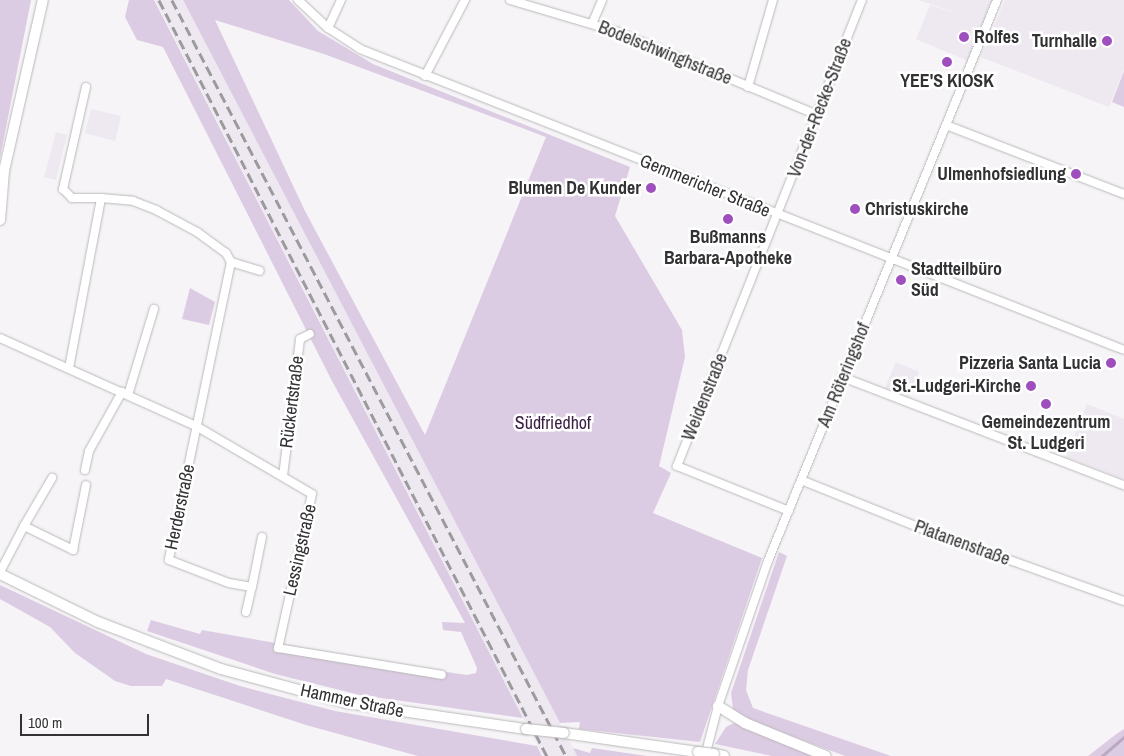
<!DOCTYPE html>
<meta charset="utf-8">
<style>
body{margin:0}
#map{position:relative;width:1124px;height:756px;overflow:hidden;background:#f6f4f7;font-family:"Archivo Narrow",sans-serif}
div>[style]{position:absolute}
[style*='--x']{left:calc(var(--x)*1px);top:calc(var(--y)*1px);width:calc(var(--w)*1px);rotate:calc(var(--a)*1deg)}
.built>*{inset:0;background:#eee8f1}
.green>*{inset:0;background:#dccce3}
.stream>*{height:2.5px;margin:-1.25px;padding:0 1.25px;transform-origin:1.25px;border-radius:1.25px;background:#bba9c3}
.roads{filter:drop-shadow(0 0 1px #bab8ba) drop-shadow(0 0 1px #bab8ba)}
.street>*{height:8px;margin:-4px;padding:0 4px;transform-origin:4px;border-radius:4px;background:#fff}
.secondary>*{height:10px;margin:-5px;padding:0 5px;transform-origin:5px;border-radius:5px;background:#fff}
.rail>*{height:2.5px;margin-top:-1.25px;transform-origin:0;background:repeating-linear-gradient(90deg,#9c9a9d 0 10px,transparent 0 15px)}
.bridges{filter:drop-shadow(0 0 1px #bab8ba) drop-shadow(0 0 1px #bab8ba)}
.secondary-bridge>*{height:10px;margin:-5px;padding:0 5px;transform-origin:5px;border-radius:5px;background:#fff}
.dots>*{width:14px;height:14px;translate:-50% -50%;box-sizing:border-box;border:2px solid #fff;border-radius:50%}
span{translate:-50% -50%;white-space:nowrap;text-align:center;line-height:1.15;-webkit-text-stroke:5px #fff;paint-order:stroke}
.poi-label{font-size:18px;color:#323133;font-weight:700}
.left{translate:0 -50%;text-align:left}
.right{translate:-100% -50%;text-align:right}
.street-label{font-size:18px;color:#323133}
.park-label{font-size:18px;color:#391f44}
.scale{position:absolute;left:20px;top:714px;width:129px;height:22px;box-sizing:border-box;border:2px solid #323133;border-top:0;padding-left:6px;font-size:15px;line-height:18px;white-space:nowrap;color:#323133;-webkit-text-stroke:4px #fff;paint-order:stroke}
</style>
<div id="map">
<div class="built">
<div style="clip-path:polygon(155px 0,183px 0,577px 756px,543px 756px)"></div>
<div style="clip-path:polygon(919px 0,993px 0,968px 61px,916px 39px,930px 5px,964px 16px)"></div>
<div style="clip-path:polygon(1005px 0,1124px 0,1124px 69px,1109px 107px,981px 57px)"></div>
<div style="clip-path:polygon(91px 109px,121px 116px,115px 141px,85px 133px)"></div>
<div style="clip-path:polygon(56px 132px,67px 135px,56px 180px,44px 177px)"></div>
<div style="clip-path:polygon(896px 362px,919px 372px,909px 397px,885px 388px)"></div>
<div style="clip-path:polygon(1087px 404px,1124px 419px,1124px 479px,1066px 457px)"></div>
</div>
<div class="green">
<div style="clip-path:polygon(0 0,31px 0,0 158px)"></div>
<div style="clip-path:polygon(129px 0,154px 0,523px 718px,360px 695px,275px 674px,147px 631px,151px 620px,200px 634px,202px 630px,407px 666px,467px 675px,476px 673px,477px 668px,461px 632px,443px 630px,442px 622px,465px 623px,332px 381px,163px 47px,137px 40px,125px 17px)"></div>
<div style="clip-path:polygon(evenodd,183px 0,289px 0,318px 31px,373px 64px,630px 167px,615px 216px,682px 330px,685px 357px,659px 466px,671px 473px,653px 513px,762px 558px,700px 742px,579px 729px,580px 722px,560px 723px,183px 0,215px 20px,324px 54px,546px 137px,425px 435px,305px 211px,215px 20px)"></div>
<div style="clip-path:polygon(1124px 71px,1124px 107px,1112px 102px)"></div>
<div style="clip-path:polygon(190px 288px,215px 302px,209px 325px,182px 319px)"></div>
<div style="clip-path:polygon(779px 552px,787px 556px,748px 670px,746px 690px,753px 708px,891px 756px,845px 756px,754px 722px,733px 709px,731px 693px)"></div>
<div style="clip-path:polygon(0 585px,146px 654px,240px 686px,335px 711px,537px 746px,542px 756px,418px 756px,306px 725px,166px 679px,162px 686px,131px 686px,115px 681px,75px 653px,50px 627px,0 599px)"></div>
<div style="clip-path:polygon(734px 723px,786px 744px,816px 756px,772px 756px,715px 744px,726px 727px)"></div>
<div style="clip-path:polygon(1124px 729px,1124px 756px,1088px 756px,1115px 735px)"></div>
<div style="clip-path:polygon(573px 748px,590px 753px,592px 748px,647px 756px,577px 756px)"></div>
</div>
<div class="stream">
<div style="--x:1102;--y:756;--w:29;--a:-41"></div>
</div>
<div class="roads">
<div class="street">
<div style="--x:298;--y:0;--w:41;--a:43"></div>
<div style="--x:328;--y:28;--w:38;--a:33"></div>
<div style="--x:360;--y:49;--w:821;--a:21.5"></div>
<div style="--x:510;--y:0;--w:113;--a:16.5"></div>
<div style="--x:618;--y:32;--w:216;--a:22.6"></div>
<div style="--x:592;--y:24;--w:26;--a:-67"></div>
<div style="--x:328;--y:28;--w:31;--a:-65"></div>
<div style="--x:425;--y:76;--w:86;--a:-62.2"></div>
<div style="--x:86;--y:87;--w:105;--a:102.7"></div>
<div style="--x:63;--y:189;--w:13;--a:45"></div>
<div style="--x:72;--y:198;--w:29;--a:0"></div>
<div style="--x:748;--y:87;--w:91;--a:-74"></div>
<div style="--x:946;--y:125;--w:191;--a:21.2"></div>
<div style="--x:231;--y:262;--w:30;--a:17"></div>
<div style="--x:0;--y:338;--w:215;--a:24.2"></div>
<div style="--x:196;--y:426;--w:134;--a:30.4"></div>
<div style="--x:312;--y:494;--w:158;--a:102.4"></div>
<div style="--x:278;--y:648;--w:166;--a:9.3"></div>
<div style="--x:69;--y:368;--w:173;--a:-79.3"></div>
<div style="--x:101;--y:198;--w:32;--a:5"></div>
<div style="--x:133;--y:201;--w:25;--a:21"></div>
<div style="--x:156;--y:210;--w:47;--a:28.2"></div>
<div style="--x:197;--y:232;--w:36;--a:36"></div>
<div style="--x:226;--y:253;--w:10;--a:61"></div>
<div style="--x:231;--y:262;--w:304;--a:101.8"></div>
<div style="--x:169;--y:560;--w:64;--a:21"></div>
<div style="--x:229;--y:583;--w:23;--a:10"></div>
<div style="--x:252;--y:587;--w:51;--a:-78.7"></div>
<div style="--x:842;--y:377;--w:302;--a:21"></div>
<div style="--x:128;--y:395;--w:90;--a:-73.2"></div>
<div style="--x:85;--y:470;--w:19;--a:-78"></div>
<div style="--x:89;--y:451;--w:68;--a:-60.8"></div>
<div style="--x:283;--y:476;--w:138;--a:-82.9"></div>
<div style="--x:300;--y:339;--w:11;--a:-27"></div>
<div style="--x:801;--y:480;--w:126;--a:21.9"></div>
<div style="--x:918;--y:527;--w:219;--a:19.8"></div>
<div style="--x:789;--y:511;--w:121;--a:-158.1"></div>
<div style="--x:677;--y:466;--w:501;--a:-68.35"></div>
<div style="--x:24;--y:526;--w:56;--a:-59.7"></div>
<div style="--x:0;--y:572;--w:52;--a:-62.4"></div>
<div style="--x:24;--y:526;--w:55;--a:26.1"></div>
<div style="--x:73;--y:550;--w:66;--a:-78.7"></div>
<div style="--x:246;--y:612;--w:26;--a:-77"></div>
<div style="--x:705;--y:756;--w:52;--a:-75.4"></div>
<div style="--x:718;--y:706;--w:153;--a:-71"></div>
<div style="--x:768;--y:561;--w:606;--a:-67.79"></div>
</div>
<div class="secondary">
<div style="--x:0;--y:220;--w:49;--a:-85.3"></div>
<div style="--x:4;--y:171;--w:175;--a:-77.2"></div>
<div style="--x:0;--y:574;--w:109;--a:26.1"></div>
<div style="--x:98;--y:622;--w:132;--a:20.9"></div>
<div style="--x:221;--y:669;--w:131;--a:15.1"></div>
<div style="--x:347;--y:703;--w:181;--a:8.3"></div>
<div style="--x:718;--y:706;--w:32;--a:32"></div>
<div style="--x:745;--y:723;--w:87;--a:22.2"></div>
<div style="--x:564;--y:733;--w:135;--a:8.1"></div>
<div style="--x:714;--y:754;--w:10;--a:11"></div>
</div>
</div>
<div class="rail">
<div style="--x:159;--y:0;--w:850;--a:62.83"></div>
<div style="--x:172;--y:0;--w:853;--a:62.47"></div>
</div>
<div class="bridges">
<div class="secondary-bridge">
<div style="--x:526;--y:729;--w:38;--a:6"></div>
<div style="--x:698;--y:752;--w:16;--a:7"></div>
</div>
</div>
<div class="dots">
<div style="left:964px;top:37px;background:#9f4ebe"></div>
<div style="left:1107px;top:41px;background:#9f4ebe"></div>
<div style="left:947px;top:62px;background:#9f4ebe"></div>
<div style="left:1076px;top:174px;background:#9f4ebe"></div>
<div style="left:651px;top:188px;background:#9f4ebe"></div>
<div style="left:855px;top:209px;background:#9f4ebe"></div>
<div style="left:728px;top:219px;background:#9f4ebe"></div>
<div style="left:901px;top:280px;background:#9f4ebe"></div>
<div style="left:1111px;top:363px;background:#9f4ebe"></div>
<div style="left:1031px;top:386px;background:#9f4ebe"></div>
<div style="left:1046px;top:404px;background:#9f4ebe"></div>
</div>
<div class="poi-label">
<span class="left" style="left:974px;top:37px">Rolfes</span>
<span class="right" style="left:1097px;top:41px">Turnhalle</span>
<span style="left:947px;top:81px">YEE'S KIOSK</span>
<span class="right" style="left:1066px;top:174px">Ulmenhofsiedlung</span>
<span class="right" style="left:641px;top:188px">Blumen De Kunder</span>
<span class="left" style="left:865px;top:209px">Christuskirche</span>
<span style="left:728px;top:248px">Bußmanns<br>Barbara-Apotheke</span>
<span class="left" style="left:911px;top:280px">Stadtteilbüro<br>Süd</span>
<span class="right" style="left:1101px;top:363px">Pizzeria Santa Lucia</span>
<span class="right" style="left:1021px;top:386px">St.-Ludgeri-Kirche</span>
<span style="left:1046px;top:433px">Gemeindezentrum<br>St. Ludgeri</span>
</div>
<div class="street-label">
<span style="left:665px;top:53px;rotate:22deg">Bodelschwinghstraße</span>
<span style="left:820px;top:108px;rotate:-69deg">Von-der-Recke-Straße</span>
<span style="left:705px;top:186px;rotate:22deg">Gemmericher Straße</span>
<span style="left:844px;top:375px;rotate:-68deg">Am Röteringshof</span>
<span style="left:705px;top:397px;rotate:-68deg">Weidenstraße</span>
<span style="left:292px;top:402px;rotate:-83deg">Rückertstraße</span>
<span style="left:180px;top:507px;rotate:-78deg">Herderstraße</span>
<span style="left:962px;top:543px;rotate:20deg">Platanenstraße</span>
<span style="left:300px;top:550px;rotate:-77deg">Lessingstraße</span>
<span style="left:352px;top:701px;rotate:12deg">Hammer Straße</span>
</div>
<div class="park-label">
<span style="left:553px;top:423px">Südfriedhof</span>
</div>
<div class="scale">100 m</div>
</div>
